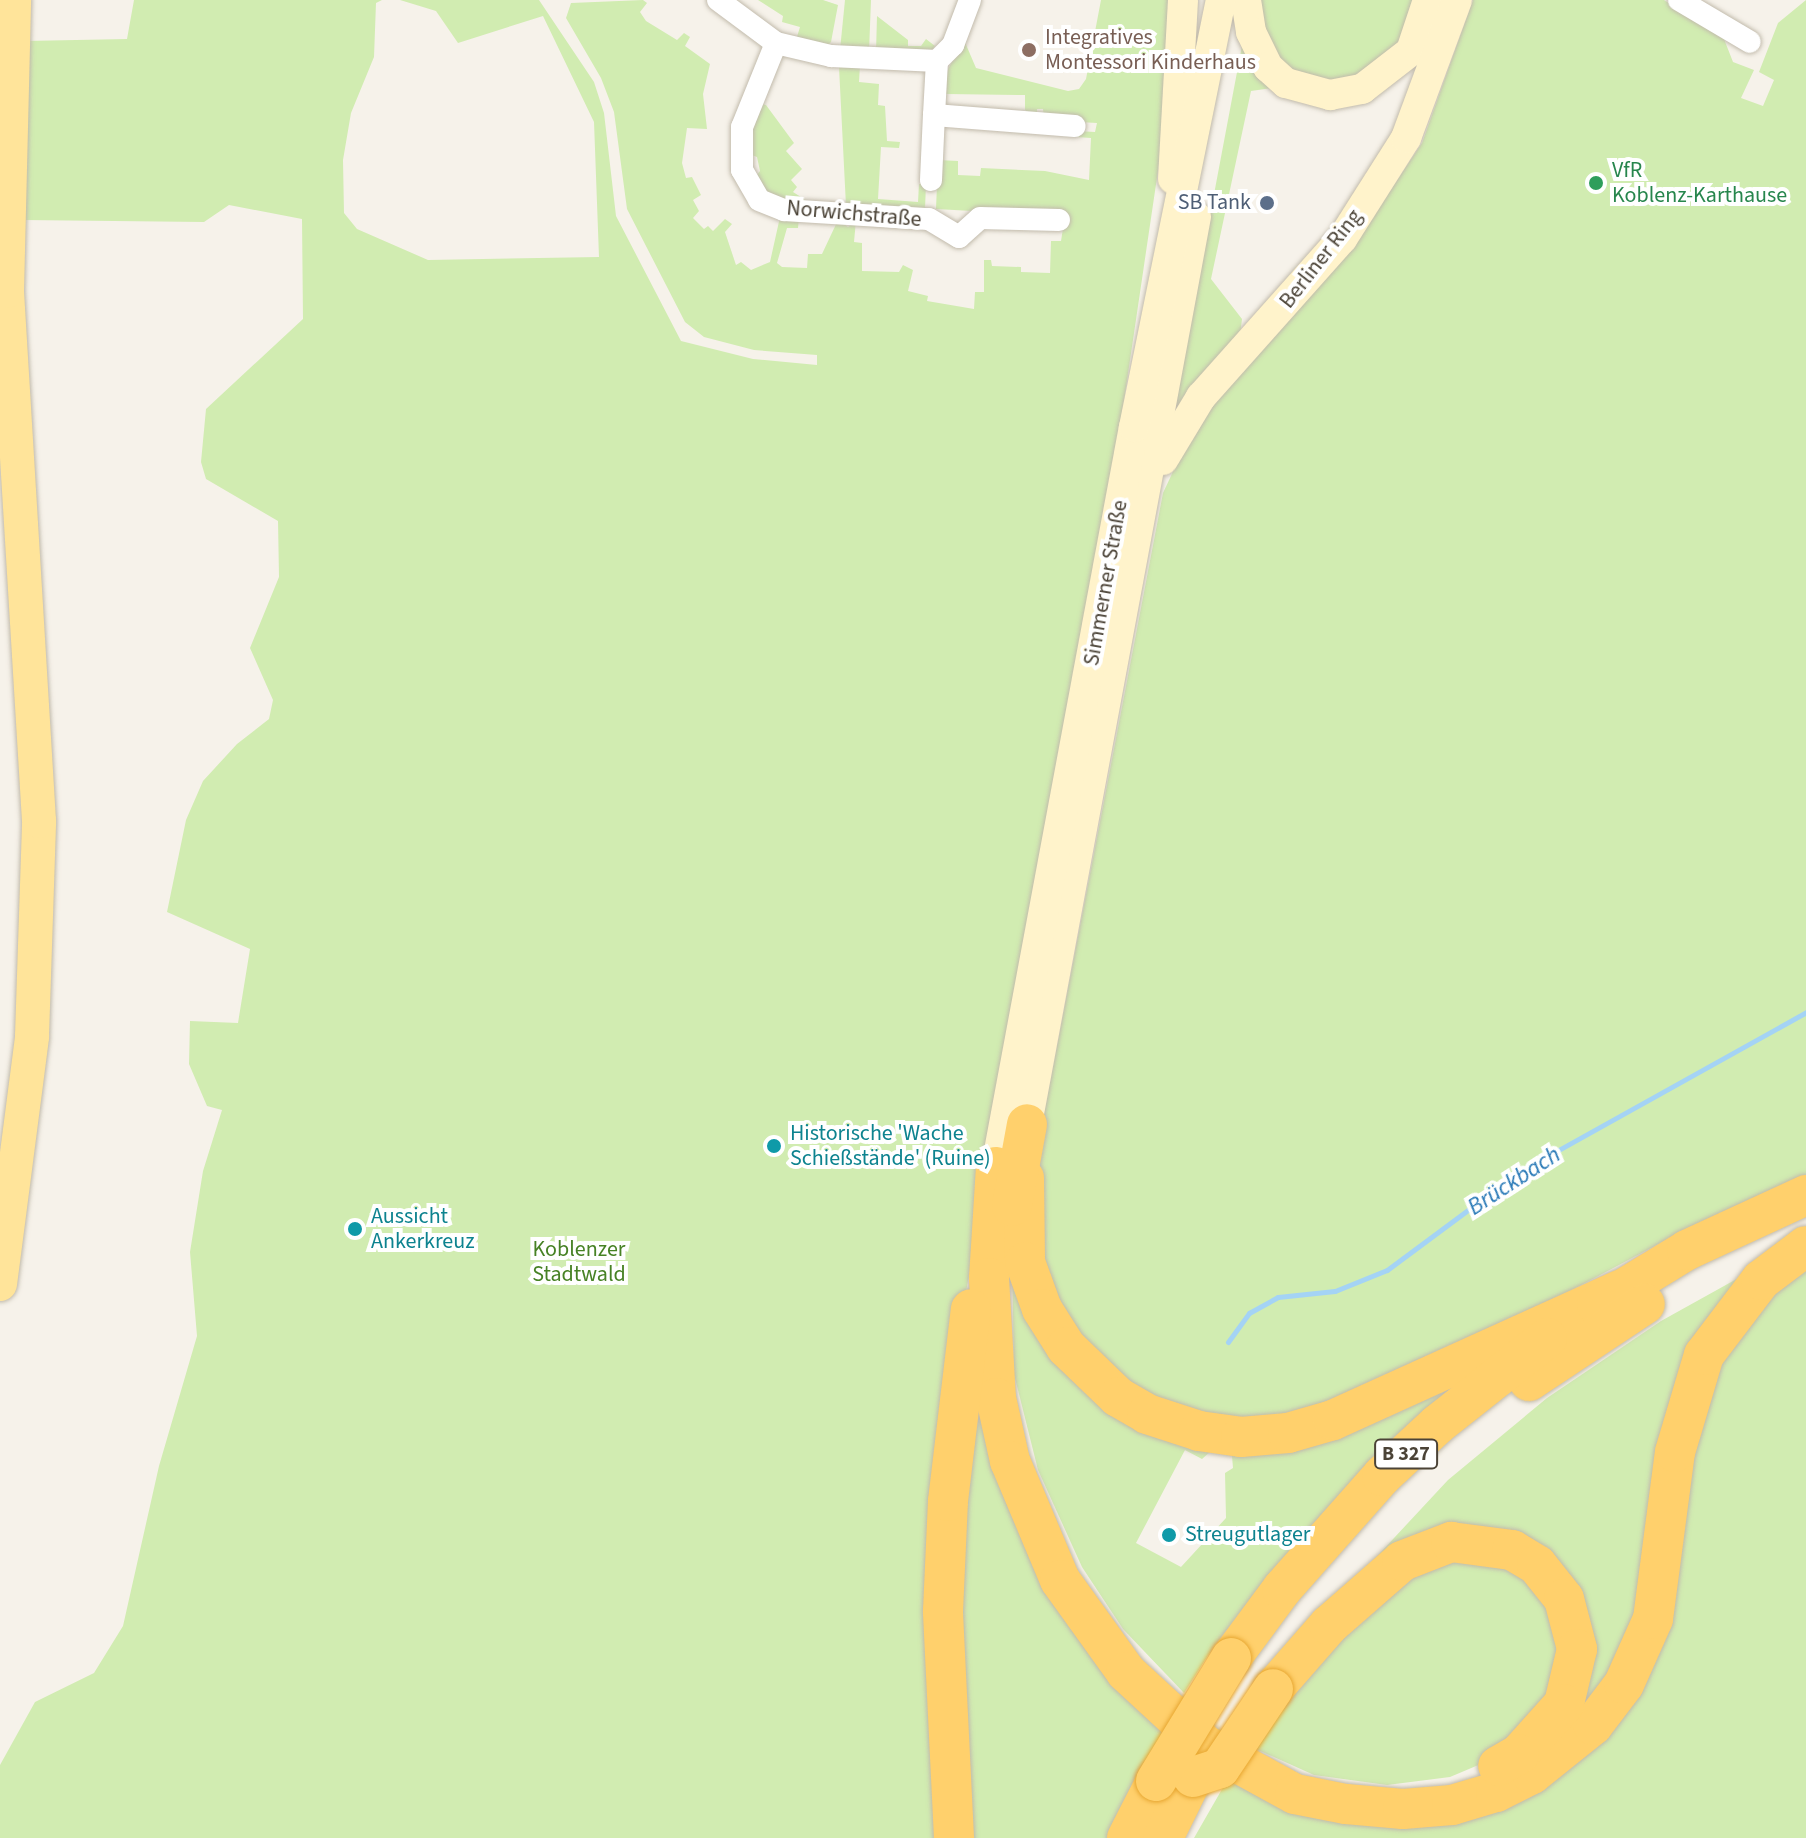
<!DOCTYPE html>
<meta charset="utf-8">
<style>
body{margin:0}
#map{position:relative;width:1806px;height:1838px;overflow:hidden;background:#f6f2ea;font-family:"Source Sans 3",sans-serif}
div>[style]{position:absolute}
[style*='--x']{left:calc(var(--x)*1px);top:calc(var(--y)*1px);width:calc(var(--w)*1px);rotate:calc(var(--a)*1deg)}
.green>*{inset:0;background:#d1ecb1}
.stream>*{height:5px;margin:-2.5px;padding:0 2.5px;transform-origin:2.5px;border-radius:2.5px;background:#a4d3f5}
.roads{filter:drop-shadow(0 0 2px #c2bbac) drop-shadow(0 0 2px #c2bbac)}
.street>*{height:22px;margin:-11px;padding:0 11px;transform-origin:11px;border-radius:11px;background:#fff}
.secondary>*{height:30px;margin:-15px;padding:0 15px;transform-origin:15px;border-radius:15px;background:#fff3cb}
.primary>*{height:34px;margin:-17px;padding:0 17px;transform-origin:17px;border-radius:17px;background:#ffe49a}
.highway>*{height:40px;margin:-20px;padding:0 20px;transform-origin:20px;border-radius:20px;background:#ffd06c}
.bridges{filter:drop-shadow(0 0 2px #e8a732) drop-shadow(0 0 2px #e8a732)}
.highway-bridge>*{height:40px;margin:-20px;padding:0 20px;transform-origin:20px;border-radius:20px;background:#ffd06c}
.dots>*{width:22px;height:22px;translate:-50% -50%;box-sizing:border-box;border:4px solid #fff;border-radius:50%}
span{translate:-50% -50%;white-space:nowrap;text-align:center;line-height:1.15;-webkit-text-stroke:8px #fff;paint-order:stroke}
.shield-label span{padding:2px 6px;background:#fff;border:2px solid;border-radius:6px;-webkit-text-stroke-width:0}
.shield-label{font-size:20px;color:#4b4337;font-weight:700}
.education-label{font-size:22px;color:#785e54}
.left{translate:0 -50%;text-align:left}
.leisure-label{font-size:22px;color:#27864d}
.service-label{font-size:22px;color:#4e5e75}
.right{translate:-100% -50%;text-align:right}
.street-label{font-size:22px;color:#4b4337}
.culture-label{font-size:22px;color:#0d838f}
.park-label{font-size:22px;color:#478225}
.water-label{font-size:24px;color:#2778b6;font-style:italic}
</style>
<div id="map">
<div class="green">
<div style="clip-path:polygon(134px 0,382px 0,376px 3px,374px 57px,351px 113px,343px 160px,344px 213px,357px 229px,428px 260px,599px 257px,594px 122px,543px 16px,458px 43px,436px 11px,400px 0,539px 0,594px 82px,604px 113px,616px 216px,681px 341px,753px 359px,817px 365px,817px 355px,754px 350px,704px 337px,685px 322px,627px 209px,614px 112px,601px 78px,566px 18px,571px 3px,643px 0,647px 3px,640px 12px,646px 21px,677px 40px,684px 33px,690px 37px,685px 46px,710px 64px,703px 94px,707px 129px,687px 128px,682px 163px,686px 178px,692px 177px,701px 195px,693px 200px,699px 211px,693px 218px,704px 229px,708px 226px,713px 231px,725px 219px,732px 224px,725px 232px,736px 265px,741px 262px,751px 270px,770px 262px,780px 217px,799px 218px,798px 228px,787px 228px,777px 263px,782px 267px,807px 268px,808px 254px,822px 254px,838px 220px,848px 227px,856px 220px,854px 242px,862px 243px,862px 271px,899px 272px,903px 265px,913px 270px,908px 291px,928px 296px,927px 301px,974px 309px,975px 292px,984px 292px,984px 260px,991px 260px,992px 266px,1021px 267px,1021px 272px,1050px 273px,1051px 241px,1061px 241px,1065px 216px,936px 209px,938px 160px,958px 161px,958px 175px,980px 176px,981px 168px,1045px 171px,1089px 180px,1091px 138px,1077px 137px,1077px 131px,1095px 132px,1097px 123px,1044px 120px,1043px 109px,1037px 109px,1037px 119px,1025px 110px,1025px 95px,946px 94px,947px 71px,964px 40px,976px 68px,1068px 91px,1079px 89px,1086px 79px,1101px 0,1175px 0,1167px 110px,1100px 563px,961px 1319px,948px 1838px,0 1838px,0 1765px,35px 1702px,94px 1673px,123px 1626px,159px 1466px,197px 1336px,190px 1252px,203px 1171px,222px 1110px,207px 1106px,189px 1064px,190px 1021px,238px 1023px,250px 949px,167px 912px,186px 820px,203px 781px,237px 744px,269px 719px,273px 700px,250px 648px,279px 577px,278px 521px,206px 479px,201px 462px,206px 409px,303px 319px,302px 219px,229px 205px,204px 222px,23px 220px,25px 41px,127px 39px)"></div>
<div style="clip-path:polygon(758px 0,823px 0,838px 5px,831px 42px,826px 47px,796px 40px,800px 27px,782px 22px,783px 16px)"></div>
<div style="clip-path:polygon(845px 0,871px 0,869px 52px,840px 50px)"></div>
<div style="clip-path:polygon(1259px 0,1417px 0,1395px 51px,1341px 87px,1291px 76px,1260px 29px)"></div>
<div style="clip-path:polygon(1473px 0,1664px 0,1724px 39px,1733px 62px,1754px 70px,1741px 98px,1763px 106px,1774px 80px,1759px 72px,1778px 23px,1806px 0,1806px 1176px,1679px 1233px,1418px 1372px,1272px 1423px,1162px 1407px,1072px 1337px,1033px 1250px,1030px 1187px,1163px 493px,1199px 416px,1353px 246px,1422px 143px)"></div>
<div style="clip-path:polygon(877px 16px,908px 40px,908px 46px,921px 46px,926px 39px,935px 46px,930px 52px,876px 52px)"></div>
<div style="clip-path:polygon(1244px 35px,1272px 88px,1251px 91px,1211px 279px,1242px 319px,1239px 343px,1170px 428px)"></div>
<div style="clip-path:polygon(860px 65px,859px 82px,879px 84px,878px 105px,885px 106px,887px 141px,900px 142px,899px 148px,881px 147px,878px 199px,918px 202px,919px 184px,926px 184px,925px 209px,846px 206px,839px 67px)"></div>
<div style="clip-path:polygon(756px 103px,766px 105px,794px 143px,786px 151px,802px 169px,791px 180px,797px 187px,793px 192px,815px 206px,766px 195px,754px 179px,760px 171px,757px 157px,749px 154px)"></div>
<div style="clip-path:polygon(1012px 1249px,1034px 1313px,1210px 1452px,1202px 1459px,1185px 1450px,1136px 1543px,1181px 1567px,1226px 1518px,1225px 1473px,1233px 1468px,1231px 1444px,1492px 1354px,1310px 1527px,1214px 1646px,1184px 1693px,1123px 1629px,1082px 1567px,1038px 1470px,1014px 1374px)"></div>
<div style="clip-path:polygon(1806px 1260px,1806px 1838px,1194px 1838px,1229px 1777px,1387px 1821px,1605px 1723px,1714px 1354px)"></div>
<div style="clip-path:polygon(1742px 1276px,1653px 1592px,1574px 1736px,1582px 1672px,1518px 1545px,1354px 1581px,1448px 1480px,1547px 1398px,1661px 1321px)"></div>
<div style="clip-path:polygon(975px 1373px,1000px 1470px,1166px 1724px,1113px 1838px,965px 1838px,959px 1571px)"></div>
<div style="clip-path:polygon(1458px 1548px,1548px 1587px,1568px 1658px,1514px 1750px,1450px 1777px,1387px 1785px,1314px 1775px,1249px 1746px,1334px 1630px)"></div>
</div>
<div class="stream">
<div style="--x:1228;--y:1342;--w:36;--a:-54"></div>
<div style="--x:1249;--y:1313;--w:33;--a:-29"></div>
<div style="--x:1278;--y:1297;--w:57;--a:-6"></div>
<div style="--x:1335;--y:1291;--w:56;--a:-22"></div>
<div style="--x:1387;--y:1270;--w:164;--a:-36.6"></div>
<div style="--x:1519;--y:1172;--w:329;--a:-29.1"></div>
</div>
<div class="roads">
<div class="street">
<div style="--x:718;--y:0;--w:72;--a:36.6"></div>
<div style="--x:776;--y:43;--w:57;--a:13.3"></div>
<div style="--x:831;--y:56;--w:106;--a:2.7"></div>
<div style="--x:937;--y:61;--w:23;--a:-45"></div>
<div style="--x:953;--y:45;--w:48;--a:-69.3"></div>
<div style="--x:1679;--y:0;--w:82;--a:30.6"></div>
<div style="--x:776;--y:43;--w:91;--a:112"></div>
<div style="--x:742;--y:127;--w:43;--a:90"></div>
<div style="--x:742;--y:170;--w:34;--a:60"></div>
<div style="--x:759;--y:200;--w:27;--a:22"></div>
<div style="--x:784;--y:210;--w:145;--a:3.6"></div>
<div style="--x:929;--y:219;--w:35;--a:31"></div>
<div style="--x:959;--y:237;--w:28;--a:-42"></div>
<div style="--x:980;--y:218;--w:79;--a:1.5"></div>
<div style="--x:937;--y:61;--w:54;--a:93.2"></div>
<div style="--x:934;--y:115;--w:141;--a:4.5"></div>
<div style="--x:931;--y:180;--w:65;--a:-87.4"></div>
</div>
<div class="secondary">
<div style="--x:1246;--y:0;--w:32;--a:81"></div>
<div style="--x:1251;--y:32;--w:39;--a:64"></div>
<div style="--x:1268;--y:67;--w:24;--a:42"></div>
<div style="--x:1286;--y:83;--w:46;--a:15.3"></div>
<div style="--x:1330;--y:95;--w:33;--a:-11"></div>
<div style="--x:1362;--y:89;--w:62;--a:-37.8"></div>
<div style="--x:1411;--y:51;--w:54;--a:-71.6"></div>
<div style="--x:1173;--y:179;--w:179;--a:-86.8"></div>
<div style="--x:1163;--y:460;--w:74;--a:-58.9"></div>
<div style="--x:1201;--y:397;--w:212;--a:-48.3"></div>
<div style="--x:1342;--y:239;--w:120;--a:-57.6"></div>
<div style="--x:1406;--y:138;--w:147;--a:-69.7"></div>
<div style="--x:1027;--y:1124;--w:923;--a:-79.45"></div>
<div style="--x:996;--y:1167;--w:753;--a:-79.44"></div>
<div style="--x:1134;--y:427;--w:436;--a:-78.5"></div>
</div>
<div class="primary">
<div style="--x:0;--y:1284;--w:250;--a:-82.6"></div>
<div style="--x:32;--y:1036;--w:215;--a:-88.1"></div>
<div style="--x:39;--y:821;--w:531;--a:-93.46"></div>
<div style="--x:7;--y:291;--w:291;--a:-88.6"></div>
</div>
<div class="highway">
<div style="--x:996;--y:1167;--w:111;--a:93.6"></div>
<div style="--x:989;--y:1278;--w:120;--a:86.7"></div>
<div style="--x:996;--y:1398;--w:65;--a:77.5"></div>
<div style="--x:1010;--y:1461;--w:129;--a:67.2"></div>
<div style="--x:1060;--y:1580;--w:113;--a:54.3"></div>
<div style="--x:1126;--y:1672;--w:108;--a:42.7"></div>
<div style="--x:1205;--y:1745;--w:102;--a:28.6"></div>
<div style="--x:1295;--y:1794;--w:52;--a:11.1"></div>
<div style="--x:1346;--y:1804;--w:57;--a:5"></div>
<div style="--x:1403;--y:1809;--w:49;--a:-4.7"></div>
<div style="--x:1452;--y:1805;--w:46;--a:-16.5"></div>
<div style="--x:1496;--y:1792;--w:40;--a:-26.6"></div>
<div style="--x:1532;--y:1774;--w:78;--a:-38.8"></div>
<div style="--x:1593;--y:1725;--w:51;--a:-52.9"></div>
<div style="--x:1624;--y:1684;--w:71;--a:-66"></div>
<div style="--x:1653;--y:1619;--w:168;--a:-82.5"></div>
<div style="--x:1675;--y:1452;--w:101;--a:-73.4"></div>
<div style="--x:1704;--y:1355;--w:94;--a:-52.8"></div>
<div style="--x:1761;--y:1280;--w:56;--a:-37.1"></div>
<div style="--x:1024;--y:1178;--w:84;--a:89.3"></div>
<div style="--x:1025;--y:1262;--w:50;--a:70.1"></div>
<div style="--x:1042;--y:1309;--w:45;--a:57.7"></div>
<div style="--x:1066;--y:1347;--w:72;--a:43.9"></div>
<div style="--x:1118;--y:1397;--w:34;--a:30"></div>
<div style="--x:1147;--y:1414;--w:55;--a:18.1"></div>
<div style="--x:1199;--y:1431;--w:42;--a:8.1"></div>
<div style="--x:1241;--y:1437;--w:47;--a:-4.9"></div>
<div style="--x:1288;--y:1433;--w:47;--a:-16.1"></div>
<div style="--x:1333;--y:1420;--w:315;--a:-24.4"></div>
<div style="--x:1012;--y:1206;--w:83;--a:-79.6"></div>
<div style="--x:1597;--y:1305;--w:105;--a:-31.4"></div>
<div style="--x:1687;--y:1250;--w:131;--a:-24.8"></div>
<div style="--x:1529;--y:1381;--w:139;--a:-33.6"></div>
<div style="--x:1231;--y:1658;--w:86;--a:-53.5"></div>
<div style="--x:1282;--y:1589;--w:151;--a:-48.5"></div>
<div style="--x:1382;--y:1476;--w:76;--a:-42.9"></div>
<div style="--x:1438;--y:1424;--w:139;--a:-38.3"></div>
<div style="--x:1273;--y:1689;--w:85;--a:-48.8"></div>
<div style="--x:1329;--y:1625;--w:97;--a:-41.2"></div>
<div style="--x:1402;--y:1561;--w:53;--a:-21.2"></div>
<div style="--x:1451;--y:1542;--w:62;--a:7.5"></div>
<div style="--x:1512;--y:1550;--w:29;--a:31"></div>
<div style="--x:1537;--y:1565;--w:43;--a:51.5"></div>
<div style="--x:1564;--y:1599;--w:52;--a:75.4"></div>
<div style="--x:1577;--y:1649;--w:57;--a:103.3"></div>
<div style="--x:1564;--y:1704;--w:67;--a:132"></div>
<div style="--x:1519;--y:1754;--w:24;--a:150"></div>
<div style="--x:954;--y:1838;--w:227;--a:-92.8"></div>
<div style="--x:943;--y:1611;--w:110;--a:-87.4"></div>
<div style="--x:948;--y:1501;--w:193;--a:-83.2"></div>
<div style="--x:1127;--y:1838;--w:64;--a:-63"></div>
<div style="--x:1163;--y:1838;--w:68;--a:-63.8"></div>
</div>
</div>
<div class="bridges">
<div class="highway-bridge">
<div style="--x:1193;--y:1777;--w:28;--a:-18"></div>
<div style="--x:1220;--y:1768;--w:95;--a:-56.1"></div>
<div style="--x:1156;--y:1781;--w:144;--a:-58.6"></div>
</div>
</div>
<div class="dots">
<div style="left:1029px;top:50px;background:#8d6e63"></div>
<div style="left:1596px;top:183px;background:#2e9e5b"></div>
<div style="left:1267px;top:203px;background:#5c6f8a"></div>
<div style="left:774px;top:1146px;background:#0f9aa8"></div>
<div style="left:355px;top:1229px;background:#0f9aa8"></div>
<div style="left:1169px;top:1535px;background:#0f9aa8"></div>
</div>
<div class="shield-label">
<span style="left:1406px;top:1454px">B 327</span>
</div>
<div class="education-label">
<span class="left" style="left:1045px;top:50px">Integratives<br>Montessori Kinderhaus</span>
</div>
<div class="leisure-label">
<span class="left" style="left:1612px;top:183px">VfR<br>Koblenz-Karthause</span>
</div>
<div class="service-label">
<span class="right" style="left:1251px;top:203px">SB Tank</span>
</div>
<div class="street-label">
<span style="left:854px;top:214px;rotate:5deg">Norwichstraße</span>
<span style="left:1321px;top:259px;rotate:-52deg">Berliner Ring</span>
<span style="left:1106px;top:583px;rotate:-80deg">Simmerner Straße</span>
</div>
<div class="culture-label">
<span class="left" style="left:790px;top:1146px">Historische 'Wache<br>Schießstände' (Ruine)</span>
<span class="left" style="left:371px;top:1229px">Aussicht<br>Ankerkreuz</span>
<span class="left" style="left:1185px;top:1535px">Streugutlager</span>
</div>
<div class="park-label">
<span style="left:579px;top:1262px">Koblenzer<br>Stadtwald</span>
</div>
<div class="water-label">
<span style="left:1514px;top:1181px;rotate:-33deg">Brückbach</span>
</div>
</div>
